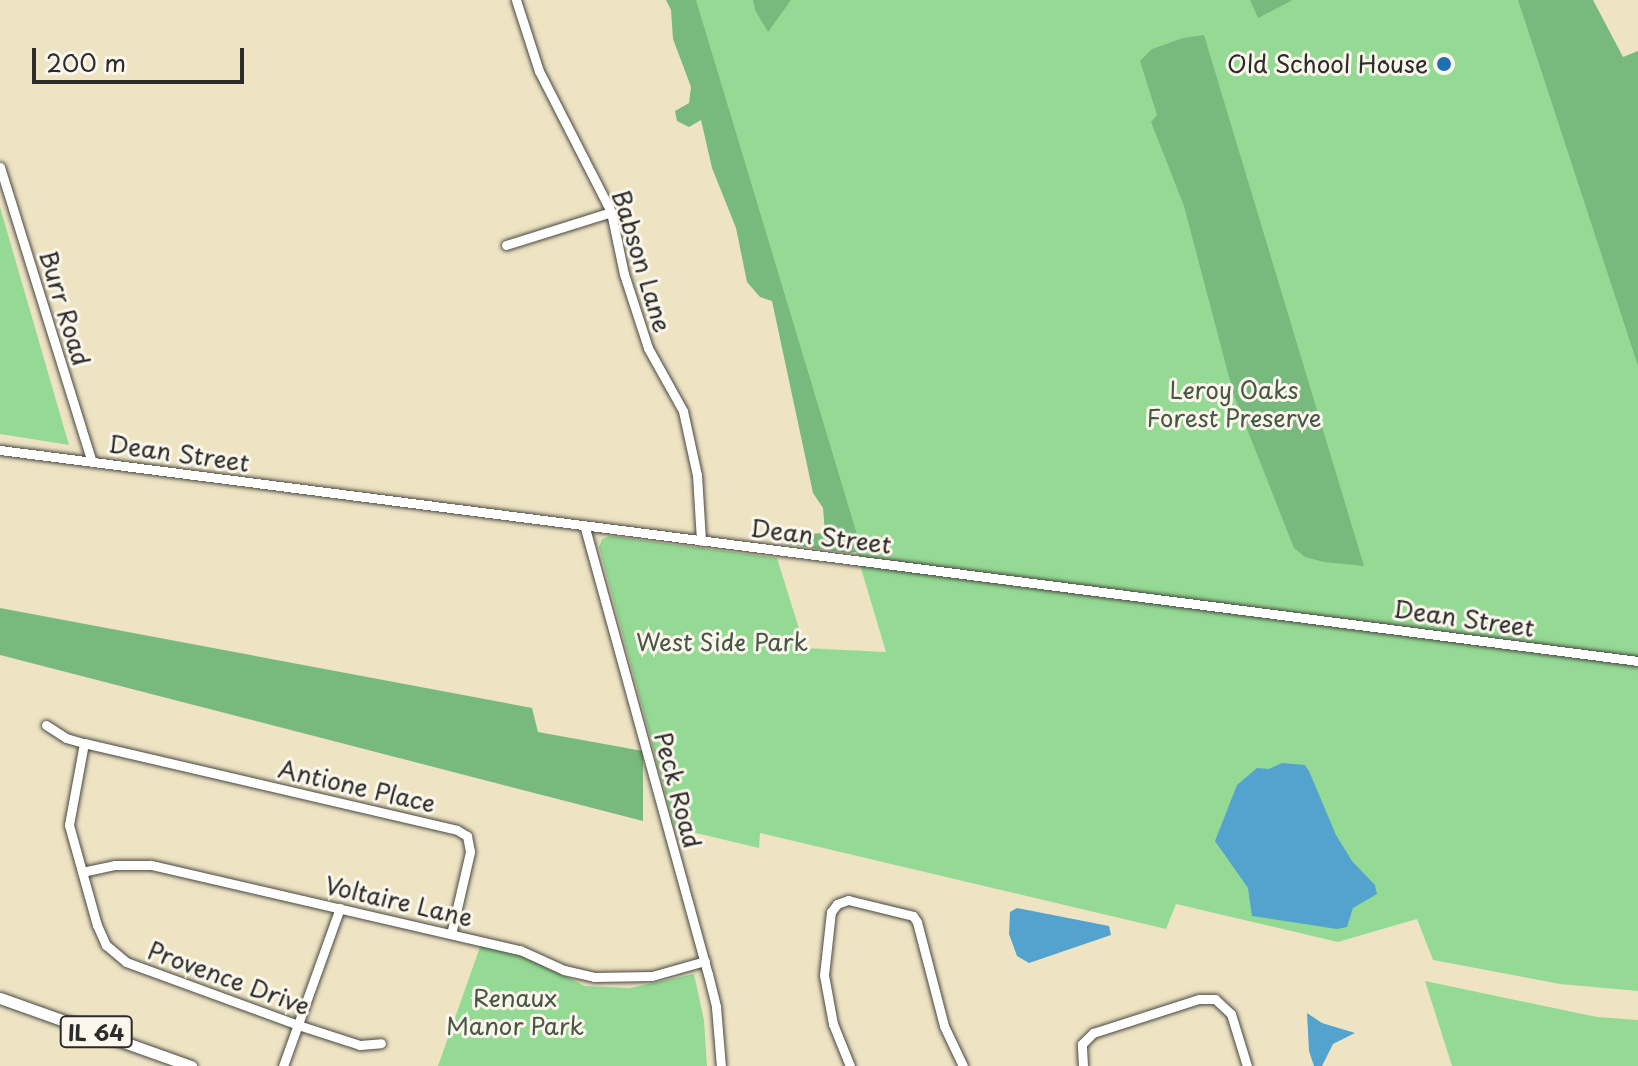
<!DOCTYPE html>
<style>
body{margin:0}
#map{position:relative;width:1638px;height:1066px;overflow:hidden;background:#eee4c4;font-family:"Playpen Sans",sans-serif}
div>[style]{position:absolute}
[style*='--x']{left:calc(var(--x)*1px);top:calc(var(--y)*1px);width:calc(var(--w)*1px);rotate:calc(var(--a)*1deg)}
.green>*{inset:0;background:#95da94}
.forest>*{inset:0;background:#78ba7e}
.water>*{inset:0;background:#54a3ce}
.roads{filter:drop-shadow(0 0 2px #484742) drop-shadow(0 0 2px #484742)}
.minor>*{height:9px;margin:-4.5px;padding:0 4.5px;transform-origin:4.5px;border-radius:4.5px;background:#fff}
.major>*{height:11px;margin:-5.5px;padding:0 5.5px;transform-origin:5.5px;border-radius:5.5px;background:#fff}
.dots>*{width:22px;height:22px;translate:-50% -50%;box-sizing:border-box;border:4px solid #fbf7ec;border-radius:50%}
span{translate:-50% -50%;white-space:nowrap;text-align:center;line-height:1.15;-webkit-text-stroke:6px #fbf7ec;paint-order:stroke}
.shield-label span{padding:2px 6px;background:#fbf7ec;border:2px solid;border-radius:6px;-webkit-text-stroke-width:0}
.shield-label{font-size:22px;color:#2b2b2b;font-weight:700}
.poi-label{font-size:24px;color:#2b2b2b}
.right{translate:-100% -50%;text-align:right}
.street-label{font-size:24px;color:#2b2b2b}
.park-label{font-size:24px;color:#465745}
.scale{position:absolute;left:32px;top:48px;width:212px;height:36px;box-sizing:border-box;border:4px solid #2b2b2b;border-top:0;padding-left:10px;font-size:24px;line-height:28px;white-space:nowrap;color:#2b2b2b;-webkit-text-stroke:6px #fbf7ec;paint-order:stroke}
</style>
<div id="map">
<div class="green">
<div style="clip-path:polygon(691px 0,1545px 0,1638px 302px,1638px 991px,1560px 984px,1433px 960px,1417px 919px,1338px 942px,1176px 904px,1166px 929px,760px 833px,759px 848px,675px 828px,599px 547px,602px 539px,610px 536px,777px 558px,805px 648px,886px 652px)"></div>
<div style="clip-path:polygon(0 207px,69px 445px,0 434px)"></div>
<div style="clip-path:polygon(481px 944px,520px 954px,585px 986px,630px 988px,694px 974px,704px 1020px,707px 1066px,438px 1066px)"></div>
<div style="clip-path:polygon(1425px 981px,1597px 1017px,1638px 1020px,1638px 1066px,1452px 1066px)"></div>
</div>
<div class="forest">
<div style="clip-path:polygon(666px 0,696px 0,862px 551px,849px 553px,785px 544px,784px 535px,825px 533px,823px 508px,813px 493px,772px 301px,760px 297px,747px 282px,736px 228px,712px 168px,701px 120px,689px 127px,677px 121px,675px 111px,689px 103px,691px 87px,673px 39px,671px 10px)"></div>
<div style="clip-path:polygon(753px 0,791px 0,768px 32px,755px 10px)"></div>
<div style="clip-path:polygon(1250px 0,1293px 0,1258px 18px)"></div>
<div style="clip-path:polygon(1518px 0,1593px 0,1623px 57px,1638px 51px,1638px 366px)"></div>
<div style="clip-path:polygon(1204px 35px,1364px 566px,1324px 562px,1305px 557px,1294px 548px,1234px 396px,1184px 206px,1151px 122px,1157px 115px,1140px 61px,1152px 49px,1183px 38px)"></div>
<div style="clip-path:polygon(0 608px,532px 708px,538px 732px,643px 751px,643px 821px,0 655px)"></div>
</div>
<div class="water">
<div style="clip-path:polygon(1282px 763px,1305px 765px,1309px 771px,1336px 835px,1352px 861px,1375px 885px,1377px 894px,1353px 908px,1347px 927px,1337px 929px,1252px 916px,1248px 888px,1215px 841px,1237px 785px,1257px 768px,1269px 769px)"></div>
<div style="clip-path:polygon(1017px 908px,1109px 926px,1111px 935px,1029px 963px,1017px 956px,1009px 934px,1010px 912px)"></div>
<div style="clip-path:polygon(1307px 1013px,1322px 1023px,1355px 1033px,1333px 1044px,1322px 1066px,1314px 1066px,1309px 1051px)"></div>
</div>
<div class="roads">
<div class="minor">
<div style="--x:516;--y:0;--w:75;--a:72.1"></div>
<div style="--x:539;--y:71;--w:158;--a:62.9"></div>
<div style="--x:611;--y:212;--w:63;--a:78.2"></div>
<div style="--x:624;--y:274;--w:78;--a:72"></div>
<div style="--x:648;--y:348;--w:72;--a:60.9"></div>
<div style="--x:683;--y:411;--w:66;--a:77.7"></div>
<div style="--x:697;--y:475;--w:66;--a:86.5"></div>
<div style="--x:0;--y:167;--w:309;--a:72.7"></div>
<div style="--x:506;--y:245;--w:110;--a:-17.4"></div>
<div style="--x:0;--y:450;--w:1652;--a:7.34"></div>
<div style="--x:585;--y:528;--w:463;--a:74.6"></div>
<div style="--x:708;--y:974;--w:34;--a:76"></div>
<div style="--x:716;--y:1007;--w:59;--a:85.2"></div>
<div style="--x:46;--y:725;--w:24;--a:33"></div>
<div style="--x:66;--y:738;--w:19;--a:16"></div>
<div style="--x:84;--y:743;--w:383;--a:13.1"></div>
<div style="--x:457;--y:830;--w:12;--a:31"></div>
<div style="--x:467;--y:836;--w:16;--a:79"></div>
<div style="--x:470;--y:852;--w:84;--a:103"></div>
<div style="--x:84;--y:743;--w:83;--a:100.4"></div>
<div style="--x:69;--y:825;--w:104;--a:74.4"></div>
<div style="--x:97;--y:925;--w:22;--a:66"></div>
<div style="--x:106;--y:945;--w:26;--a:40"></div>
<div style="--x:126;--y:962;--w:183;--a:20.1"></div>
<div style="--x:298;--y:1025;--w:65;--a:17.9"></div>
<div style="--x:360;--y:1045;--w:21;--a:-5"></div>
<div style="--x:82;--y:872;--w:34;--a:-12"></div>
<div style="--x:115;--y:865;--w:36;--a:0"></div>
<div style="--x:151;--y:865;--w:379;--a:13"></div>
<div style="--x:520;--y:950;--w:48;--a:24.4"></div>
<div style="--x:564;--y:970;--w:31;--a:13"></div>
<div style="--x:594;--y:977;--w:58;--a:-1"></div>
<div style="--x:652;--y:976;--w:55;--a:-15.8"></div>
<div style="--x:283;--y:1066;--w:168;--a:-70.2"></div>
<div style="--x:850;--y:1066;--w:45;--a:-112"></div>
<div style="--x:833;--y:1024;--w:50;--a:-100.4"></div>
<div style="--x:824;--y:975;--w:63;--a:-83.7"></div>
<div style="--x:831;--y:912;--w:10;--a:-53"></div>
<div style="--x:837;--y:904;--w:12;--a:-20"></div>
<div style="--x:848;--y:900;--w:67;--a:13.8"></div>
<div style="--x:913;--y:916;--w:7;--a:56"></div>
<div style="--x:917;--y:922;--w:107;--a:75.4"></div>
<div style="--x:944;--y:1026;--w:44;--a:64.6"></div>
<div style="--x:1083;--y:1066;--w:22;--a:-93"></div>
<div style="--x:1082;--y:1044;--w:16;--a:-45"></div>
<div style="--x:1093;--y:1033;--w:111;--a:-17.8"></div>
<div style="--x:1199;--y:999;--w:16;--a:0"></div>
<div style="--x:1215;--y:999;--w:22;--a:43"></div>
<div style="--x:1231;--y:1014;--w:54;--a:72.9"></div>
</div>
<div class="major">
<div style="--x:0;--y:998;--w:203;--a:19.6"></div>
</div>
</div>
<div class="dots">
<div style="left:1444px;top:64px;background:#1f6fb2"></div>
</div>
<div class="shield-label">
<span style="left:96px;top:1032px">IL 64</span>
</div>
<div class="poi-label">
<span class="right" style="left:1428px;top:64px">Old School House</span>
</div>
<div class="street-label">
<span style="left:642px;top:261px;rotate:73deg">Babson Lane</span>
<span style="left:65px;top:308px;rotate:73deg">Burr Road</span>
<span style="left:179px;top:453px;rotate:8deg">Dean Street</span>
<span style="left:821px;top:536px;rotate:7deg">Dean Street</span>
<span style="left:1464px;top:618px;rotate:8deg">Dean Street</span>
<span style="left:357px;top:786px;rotate:13deg">Antione Place</span>
<span style="left:678px;top:790px;rotate:75deg">Peck Road</span>
<span style="left:399px;top:901px;rotate:13deg">Voltaire Lane</span>
<span style="left:229px;top:978px;rotate:20deg">Provence Drive</span>
</div>
<div class="park-label">
<span style="left:1234px;top:404px">Leroy Oaks<br>Forest Preserve</span>
<span style="left:722px;top:642px">West Side Park</span>
<span style="left:515px;top:1012px">Renaux<br>Manor Park</span>
</div>
<div class="scale">200 m</div>
</div>
